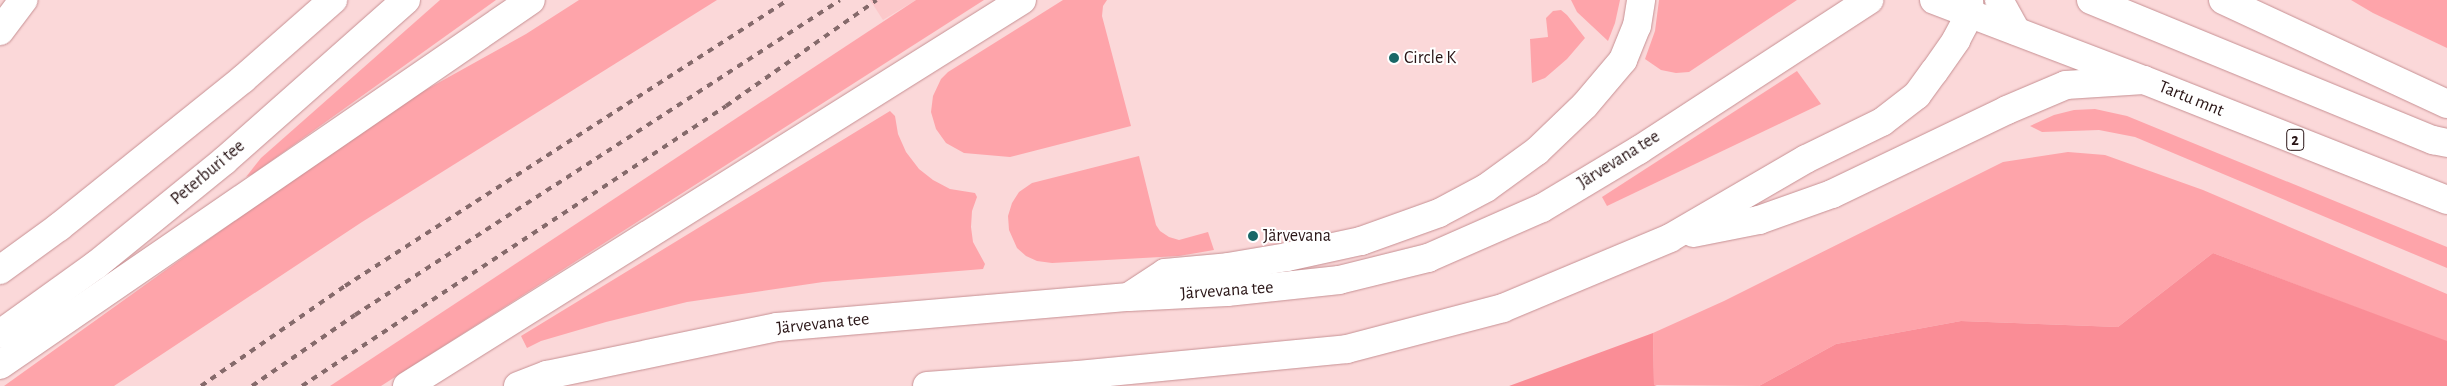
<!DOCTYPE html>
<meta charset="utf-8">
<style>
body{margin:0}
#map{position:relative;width:2447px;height:386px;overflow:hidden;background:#fbd8d9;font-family:"Alegreya Sans",sans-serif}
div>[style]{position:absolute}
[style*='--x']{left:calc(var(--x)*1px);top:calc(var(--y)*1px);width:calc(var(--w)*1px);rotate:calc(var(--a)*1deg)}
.built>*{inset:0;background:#fcc8ca}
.green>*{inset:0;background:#fea4aa}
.forest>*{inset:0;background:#fa8d96}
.roads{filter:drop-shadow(0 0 1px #c69093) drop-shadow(0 0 1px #c69093)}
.minor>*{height:28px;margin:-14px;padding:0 14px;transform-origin:14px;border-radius:14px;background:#fff}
.secondary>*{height:28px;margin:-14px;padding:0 14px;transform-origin:14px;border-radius:14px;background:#fff}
.primary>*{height:28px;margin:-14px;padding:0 14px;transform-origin:14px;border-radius:14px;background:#fff}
.trunk>*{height:28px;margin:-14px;padding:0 14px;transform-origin:14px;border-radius:14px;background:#fff}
.rail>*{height:4px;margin-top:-2px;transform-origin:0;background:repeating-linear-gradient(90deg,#856a6b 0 6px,transparent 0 12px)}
.dots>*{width:14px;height:14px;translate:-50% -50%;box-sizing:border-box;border:2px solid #fff;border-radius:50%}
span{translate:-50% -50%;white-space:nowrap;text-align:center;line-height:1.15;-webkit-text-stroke:4px #fff;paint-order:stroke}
.shield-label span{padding:1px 4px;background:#fff;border:1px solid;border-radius:4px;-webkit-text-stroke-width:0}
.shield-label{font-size:16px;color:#291516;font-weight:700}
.poi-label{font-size:18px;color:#291516}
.left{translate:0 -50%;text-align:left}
.street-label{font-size:18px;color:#291516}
</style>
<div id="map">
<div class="built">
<div style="clip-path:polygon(870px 0,916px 0,883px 20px)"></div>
</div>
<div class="green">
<div style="clip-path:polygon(440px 0,496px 0,253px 174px,246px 177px,261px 158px)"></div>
<div style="clip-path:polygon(579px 0,717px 0,362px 222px,114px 386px,4px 386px,332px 151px,411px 98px,526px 34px)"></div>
<div style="clip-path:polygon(916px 0,984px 0,381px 386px,330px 386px)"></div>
<div style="clip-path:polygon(1063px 0,1107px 0,1103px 6px,1102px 16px,1131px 126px,1010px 157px,964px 153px,946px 143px,936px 129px,931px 112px,933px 96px,941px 79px,948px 72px)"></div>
<div style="clip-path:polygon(1571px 0,1620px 0,1615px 23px,1608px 41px,1577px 12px)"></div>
<div style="clip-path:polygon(1659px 0,1797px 0,1689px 72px,1676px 73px,1661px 70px,1645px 59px,1655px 31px)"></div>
<div style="clip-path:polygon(2351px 0,2447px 0,2447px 48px,2373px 13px)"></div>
<div style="clip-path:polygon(1561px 10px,1567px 15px,1585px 38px,1567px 59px,1545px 78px,1532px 83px,1530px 39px,1548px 37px,1546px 18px,1553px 11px)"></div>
<div style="clip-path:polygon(1797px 71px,1821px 104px,1607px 206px,1602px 197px)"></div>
<div style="clip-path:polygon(2095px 109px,2127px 116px,2447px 247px,2447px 268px,2135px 137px,2099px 130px,2042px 132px,2030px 126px,2054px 115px,2074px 110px)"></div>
<div style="clip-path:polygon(890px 111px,895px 116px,898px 134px,906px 152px,919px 169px,933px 180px,950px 189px,975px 193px,977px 197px,972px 211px,971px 227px,973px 242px,985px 264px,983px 269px,823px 282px,687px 302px,606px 322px,541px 341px,527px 348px,521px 336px)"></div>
<div style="clip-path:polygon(2068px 152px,2105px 155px,2203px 190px,2447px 294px,2447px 342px,2213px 253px,2118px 327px,1961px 321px,1836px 344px,1759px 386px,1654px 385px,1653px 333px,1724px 301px,2003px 162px)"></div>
<div style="clip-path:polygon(1139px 156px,1156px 225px,1160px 231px,1169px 237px,1179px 240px,1208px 232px,1214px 250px,1179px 256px,1052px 263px,1037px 261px,1026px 256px,1017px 248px,1009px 230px,1008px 216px,1012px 203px,1019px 192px,1032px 183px)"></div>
</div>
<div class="forest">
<div style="clip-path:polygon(2213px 253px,2447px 341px,2447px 386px,1759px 386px,1836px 344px,1961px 321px,2118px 327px)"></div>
<div style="clip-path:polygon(1653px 333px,1654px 385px,1657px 386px,1509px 386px)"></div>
</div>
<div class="roads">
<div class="minor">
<div style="--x:0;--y:31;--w:39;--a:-53"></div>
</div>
<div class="secondary">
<div style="--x:1999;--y:0;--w:35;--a:61"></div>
<div style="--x:407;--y:386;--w:726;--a:-32.11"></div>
</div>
<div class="primary">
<div style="--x:2091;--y:0;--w:370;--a:22.3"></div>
<div style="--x:2433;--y:140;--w:14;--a:12"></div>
<div style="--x:1693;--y:233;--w:67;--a:-11.1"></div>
<div style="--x:1759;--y:220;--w:77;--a:-19.6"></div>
<div style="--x:1832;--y:194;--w:194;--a:-25.6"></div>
<div style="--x:2007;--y:110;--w:64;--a:-23"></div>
<div style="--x:2066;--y:85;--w:78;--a:-3.7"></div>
<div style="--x:1130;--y:296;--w:42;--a:-33.3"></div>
<div style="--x:1165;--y:273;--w:63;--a:-5.4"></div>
<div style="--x:1228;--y:267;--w:60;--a:-9.6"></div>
<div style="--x:1287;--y:257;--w:76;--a:-12.2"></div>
<div style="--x:1361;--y:241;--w:83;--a:-19.7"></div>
<div style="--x:1439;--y:213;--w:53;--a:-28"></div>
<div style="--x:1486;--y:188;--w:63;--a:-36"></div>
<div style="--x:1537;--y:151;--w:66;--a:-43.8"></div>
<div style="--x:1585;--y:105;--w:59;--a:-49.8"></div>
<div style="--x:1623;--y:60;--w:37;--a:-68"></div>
<div style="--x:1637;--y:26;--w:26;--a:-81"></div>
<div style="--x:518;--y:386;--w:31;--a:-21"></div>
<div style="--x:547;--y:375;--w:235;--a:-11.8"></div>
<div style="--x:777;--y:327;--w:353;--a:-4.9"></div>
<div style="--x:1129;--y:297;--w:98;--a:-2.9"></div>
<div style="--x:1227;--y:292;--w:113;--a:-6.1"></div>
<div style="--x:1339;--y:280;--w:92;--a:-13.9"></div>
<div style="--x:1428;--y:258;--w:124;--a:-23.7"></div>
<div style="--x:1542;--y:208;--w:113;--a:-30.9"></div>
<div style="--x:1639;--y:150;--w:275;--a:-33.1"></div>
<div style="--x:927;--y:386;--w:151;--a:-4.2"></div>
<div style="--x:1078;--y:375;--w:270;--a:-5.5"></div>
<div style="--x:1347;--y:349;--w:161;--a:-14.7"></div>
<div style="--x:1503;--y:308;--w:181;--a:-22.7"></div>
<div style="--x:1670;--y:238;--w:157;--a:-30.2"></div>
<div style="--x:1806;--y:159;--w:85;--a:-26"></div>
<div style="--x:1882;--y:122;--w:44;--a:-37.6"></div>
<div style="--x:1917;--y:95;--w:29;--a:-54"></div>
<div style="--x:1934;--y:72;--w:39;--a:-55"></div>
<div style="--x:1956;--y:40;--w:30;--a:-62"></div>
<div style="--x:1970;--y:14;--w:14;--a:-94"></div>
</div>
<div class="trunk">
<div style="--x:1934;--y:0;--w:225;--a:20.9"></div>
<div style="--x:2144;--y:80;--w:326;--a:21.6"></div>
<div style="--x:2223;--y:0;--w:247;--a:24.9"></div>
<div style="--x:0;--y:270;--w:73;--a:-36.1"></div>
<div style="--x:59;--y:227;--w:236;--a:-38.8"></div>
<div style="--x:243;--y:79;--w:120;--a:-41.3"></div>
<div style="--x:0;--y:334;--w:118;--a:-35.7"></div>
<div style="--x:96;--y:265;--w:165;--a:-39.1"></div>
<div style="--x:224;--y:161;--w:243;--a:-41.5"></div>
<div style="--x:0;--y:365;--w:644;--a:-34.5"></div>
</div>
</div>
<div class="rail">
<div style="--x:201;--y:386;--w:175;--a:-34.8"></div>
<div style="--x:345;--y:286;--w:527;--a:-32.85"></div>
<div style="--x:252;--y:386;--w:125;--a:-34.6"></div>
<div style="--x:355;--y:315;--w:578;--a:-33"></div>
<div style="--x:302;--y:386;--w:508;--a:-33.44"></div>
<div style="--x:726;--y:106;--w:184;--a:-35.1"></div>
</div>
<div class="dots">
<div style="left:1394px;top:58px;background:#196767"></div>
<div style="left:1253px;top:236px;background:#196767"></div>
</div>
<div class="shield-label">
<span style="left:2295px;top:140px">2</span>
</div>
<div class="poi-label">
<span class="left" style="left:1404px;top:58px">Circle K</span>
<span class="left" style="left:1263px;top:236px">Järvevana</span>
</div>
<div class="street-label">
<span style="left:2191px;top:99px;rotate:22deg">Tartu mnt</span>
<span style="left:1619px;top:160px;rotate:-32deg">Järvevana tee</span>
<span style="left:208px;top:173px;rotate:-40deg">Peterburi tee</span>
<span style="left:1227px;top:291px;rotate:-4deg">Järvevana tee</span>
<span style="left:823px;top:324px;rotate:-6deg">Järvevana tee</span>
</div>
</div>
